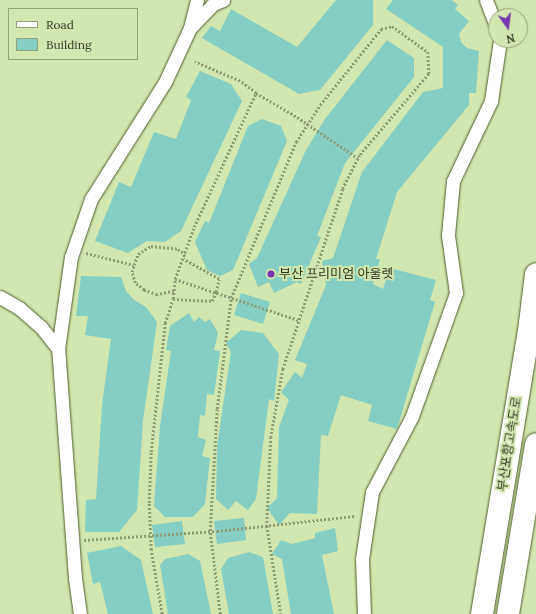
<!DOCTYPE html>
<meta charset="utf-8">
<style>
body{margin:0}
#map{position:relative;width:536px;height:614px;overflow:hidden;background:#d2e6af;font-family:Lora,"Noto Sans KR",serif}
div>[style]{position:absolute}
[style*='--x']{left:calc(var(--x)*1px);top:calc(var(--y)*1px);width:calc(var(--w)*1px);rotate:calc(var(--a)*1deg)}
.building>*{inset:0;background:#84cec3}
.path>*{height:2.5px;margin-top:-1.25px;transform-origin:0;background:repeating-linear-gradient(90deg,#8d9c73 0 2px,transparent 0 4px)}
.roads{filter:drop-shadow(0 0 1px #4d5d2b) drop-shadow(0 0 1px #4d5d2b)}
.street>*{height:13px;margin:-6.5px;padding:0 6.5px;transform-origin:6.5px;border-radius:6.5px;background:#fff}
.highway>*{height:22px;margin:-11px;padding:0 11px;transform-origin:11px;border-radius:11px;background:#fff}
.dots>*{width:11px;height:11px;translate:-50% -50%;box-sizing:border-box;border:2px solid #d2e6af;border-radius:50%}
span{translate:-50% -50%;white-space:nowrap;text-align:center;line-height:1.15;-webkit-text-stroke:4px #d2e6af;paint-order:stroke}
.poi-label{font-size:13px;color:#343b25}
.left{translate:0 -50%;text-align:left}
.street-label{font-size:13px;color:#343b25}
.legend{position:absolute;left:8px;top:8px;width:130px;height:52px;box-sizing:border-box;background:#d2e6af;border:1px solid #93a278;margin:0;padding:5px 7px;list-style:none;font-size:12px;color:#343b25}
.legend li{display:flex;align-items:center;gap:8px;height:20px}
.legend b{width:20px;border:1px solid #93a278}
.north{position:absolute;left:488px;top:8px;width:40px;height:40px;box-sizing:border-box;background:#d2e6af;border:1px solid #93a278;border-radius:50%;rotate:166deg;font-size:11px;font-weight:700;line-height:16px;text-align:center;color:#343b25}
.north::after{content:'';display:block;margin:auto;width:14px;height:18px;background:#7538ae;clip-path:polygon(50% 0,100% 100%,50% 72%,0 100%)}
</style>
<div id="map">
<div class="building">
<div style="clip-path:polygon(336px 0,373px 0,373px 25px,320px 90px,299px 94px,202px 38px,211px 26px,220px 31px,231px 9px,297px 47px)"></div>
<div style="clip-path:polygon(393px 0,452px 0,458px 5px,455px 9px,469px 21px,459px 34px,461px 42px,467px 48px,479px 51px,476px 93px,469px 93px,469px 105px,397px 192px,376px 259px,380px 259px,373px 284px,383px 289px,390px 268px,436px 280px,430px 300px,435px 302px,397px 429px,368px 421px,372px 405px,341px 395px,328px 436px,321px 435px,317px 514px,290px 513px,279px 525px,267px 508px,277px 498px,279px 427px,289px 400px,281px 392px,295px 372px,302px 378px,307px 364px,295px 360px,326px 285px,322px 261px,333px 258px,362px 172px,423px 92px,443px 88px,443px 47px,386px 9px)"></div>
<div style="clip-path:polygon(387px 40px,414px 58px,414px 77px,345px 163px,317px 236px,321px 237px,301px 284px,297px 282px,274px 293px,269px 282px,258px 287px,249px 264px,257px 258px,306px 150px,325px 119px)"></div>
<div style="clip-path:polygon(200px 71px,231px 84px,242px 101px,181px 231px,165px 242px,147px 241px,128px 253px,95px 241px,119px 182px,131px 187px,154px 132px,176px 139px,191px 100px,186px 97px)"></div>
<div style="clip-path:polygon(262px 119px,281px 126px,287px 141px,233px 270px,220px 276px,207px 270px,195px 242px,205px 221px,209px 223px,248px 126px)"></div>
<div style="clip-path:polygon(81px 276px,121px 277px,126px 291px,134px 300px,146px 307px,157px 322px,143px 421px,137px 510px,119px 532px,85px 532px,86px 500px,96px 499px,102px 405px,111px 339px,85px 335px,88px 316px,76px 316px)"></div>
<div style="clip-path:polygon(241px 293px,270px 302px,263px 324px,234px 315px)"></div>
<div style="clip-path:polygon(189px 313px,194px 322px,199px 317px,205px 322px,210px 319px,218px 333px,214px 350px,220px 351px,214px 395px,207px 394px,205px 416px,200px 415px,198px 437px,206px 440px,202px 456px,210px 458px,205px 504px,193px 517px,165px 517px,154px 506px,160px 426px,171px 351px,166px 350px,170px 326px)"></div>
<div style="clip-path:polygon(241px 330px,263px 333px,279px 354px,274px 401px,269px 399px,256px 499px,248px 510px,236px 501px,228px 510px,216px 499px,217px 446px,231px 352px,226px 343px)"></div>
<div style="clip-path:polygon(244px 518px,246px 540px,217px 544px,214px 521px)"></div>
<div style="clip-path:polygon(182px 521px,185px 544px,155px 547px,152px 525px)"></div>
<div style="clip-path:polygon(335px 528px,338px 551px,322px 555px,334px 614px,291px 614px,282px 559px,272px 554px,281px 540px,292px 544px,315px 538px,315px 533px)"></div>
<div style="clip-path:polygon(121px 546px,141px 560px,153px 614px,108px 614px,100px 582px,93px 584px,87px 553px)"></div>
<div style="clip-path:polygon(249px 552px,263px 557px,273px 614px,229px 614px,221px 569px,228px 558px)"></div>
<div style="clip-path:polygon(188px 554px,200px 561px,211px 614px,168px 614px,160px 565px,165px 559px)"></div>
</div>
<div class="path">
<div style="--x:256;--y:93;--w:44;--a:30.1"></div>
<div style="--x:294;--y:115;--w:77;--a:33.9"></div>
<div style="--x:86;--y:253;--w:49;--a:14"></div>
<div style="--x:175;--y:279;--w:130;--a:18.4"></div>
<div style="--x:174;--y:291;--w:17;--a:167"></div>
<div style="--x:157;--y:295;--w:14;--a:-159"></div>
<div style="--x:144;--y:290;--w:11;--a:-142"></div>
<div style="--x:135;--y:283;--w:11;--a:-105"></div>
<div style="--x:132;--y:272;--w:7;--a:-74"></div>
<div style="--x:134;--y:265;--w:12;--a:-70"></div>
<div style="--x:138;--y:254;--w:15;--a:-32"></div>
<div style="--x:151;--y:246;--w:27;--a:6"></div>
<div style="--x:178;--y:249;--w:9;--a:36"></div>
<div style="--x:173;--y:299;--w:39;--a:3"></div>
<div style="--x:212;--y:301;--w:10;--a:-66"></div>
<div style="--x:216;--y:292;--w:13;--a:-77"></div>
<div style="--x:219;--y:279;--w:41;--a:-150.9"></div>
<div style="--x:84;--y:540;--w:133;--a:-3.9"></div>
<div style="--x:217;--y:531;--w:140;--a:-6.2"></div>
<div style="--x:162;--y:614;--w:65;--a:-99.8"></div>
<div style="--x:151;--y:550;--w:47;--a:-92.4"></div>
<div style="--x:149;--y:503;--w:51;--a:-87.8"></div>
<div style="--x:151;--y:452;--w:130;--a:-83.8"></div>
<div style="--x:165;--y:323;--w:25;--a:-72"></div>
<div style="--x:173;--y:299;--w:20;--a:-84"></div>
<div style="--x:175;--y:279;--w:55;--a:-69.9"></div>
<div style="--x:194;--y:227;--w:148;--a:-65.2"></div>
<div style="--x:256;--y:93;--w:20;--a:-143"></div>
<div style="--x:240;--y:81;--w:49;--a:-157.1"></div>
<div style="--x:220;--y:614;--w:84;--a:-96.9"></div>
<div style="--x:210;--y:531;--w:122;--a:-86.7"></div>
<div style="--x:217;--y:409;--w:112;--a:-82.8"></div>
<div style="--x:231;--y:298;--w:169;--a:-67.4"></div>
<div style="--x:296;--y:142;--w:44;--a:-57"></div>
<div style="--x:320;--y:105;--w:97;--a:-51.2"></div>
<div style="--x:381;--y:29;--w:11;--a:-15"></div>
<div style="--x:392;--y:26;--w:44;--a:35.8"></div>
<div style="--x:428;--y:52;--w:22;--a:87"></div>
<div style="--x:429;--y:74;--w:106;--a:130.4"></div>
<div style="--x:360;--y:155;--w:38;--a:117"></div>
<div style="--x:343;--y:189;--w:190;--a:108.4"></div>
<div style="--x:283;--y:369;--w:69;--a:100"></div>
<div style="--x:271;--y:437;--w:89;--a:92.6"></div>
<div style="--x:267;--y:526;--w:89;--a:81"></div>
</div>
<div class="roads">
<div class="street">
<div style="--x:486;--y:0;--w:28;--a:69"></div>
<div style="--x:191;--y:27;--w:32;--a:-46"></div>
<div style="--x:213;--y:4;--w:11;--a:-22"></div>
<div style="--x:0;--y:297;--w:22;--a:30"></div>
<div style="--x:19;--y:308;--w:29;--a:41"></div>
<div style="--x:41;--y:327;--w:28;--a:52"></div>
<div style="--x:80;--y:614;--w:36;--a:-98"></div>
<div style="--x:75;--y:578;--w:230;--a:-94.2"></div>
<div style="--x:58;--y:349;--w:93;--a:-82"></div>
<div style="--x:71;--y:257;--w:61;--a:-71"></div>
<div style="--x:91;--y:199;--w:138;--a:-57.7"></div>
<div style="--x:165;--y:82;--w:60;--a:-65.2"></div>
<div style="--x:190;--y:28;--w:29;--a:-76"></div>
<div style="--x:364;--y:614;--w:55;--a:-92.1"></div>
<div style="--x:362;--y:559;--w:68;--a:-81.5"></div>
<div style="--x:372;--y:492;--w:86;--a:-62.2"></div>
<div style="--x:412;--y:416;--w:131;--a:-70.3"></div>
<div style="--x:456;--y:293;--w:59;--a:-97.9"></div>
<div style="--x:448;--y:235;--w:54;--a:-84.7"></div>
<div style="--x:453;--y:181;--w:89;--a:-64.6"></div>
<div style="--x:491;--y:101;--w:62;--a:-81.6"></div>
</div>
<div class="highway">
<div style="--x:482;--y:614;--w:295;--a:-80.6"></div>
<div style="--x:530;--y:323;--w:49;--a:-83"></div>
<div style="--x:508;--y:614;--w:172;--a:-80.6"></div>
</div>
</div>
<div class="dots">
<div style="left:271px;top:274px;background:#7538ae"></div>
</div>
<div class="poi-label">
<span class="left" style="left:279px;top:274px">부산 프리미엄 아울렛</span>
</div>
<div class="street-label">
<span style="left:510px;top:444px;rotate:-81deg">부산포항고속도로</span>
</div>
<ul class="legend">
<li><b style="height:5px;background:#fff"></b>Road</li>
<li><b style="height:11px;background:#84cec3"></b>Building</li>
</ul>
<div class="north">N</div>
</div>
